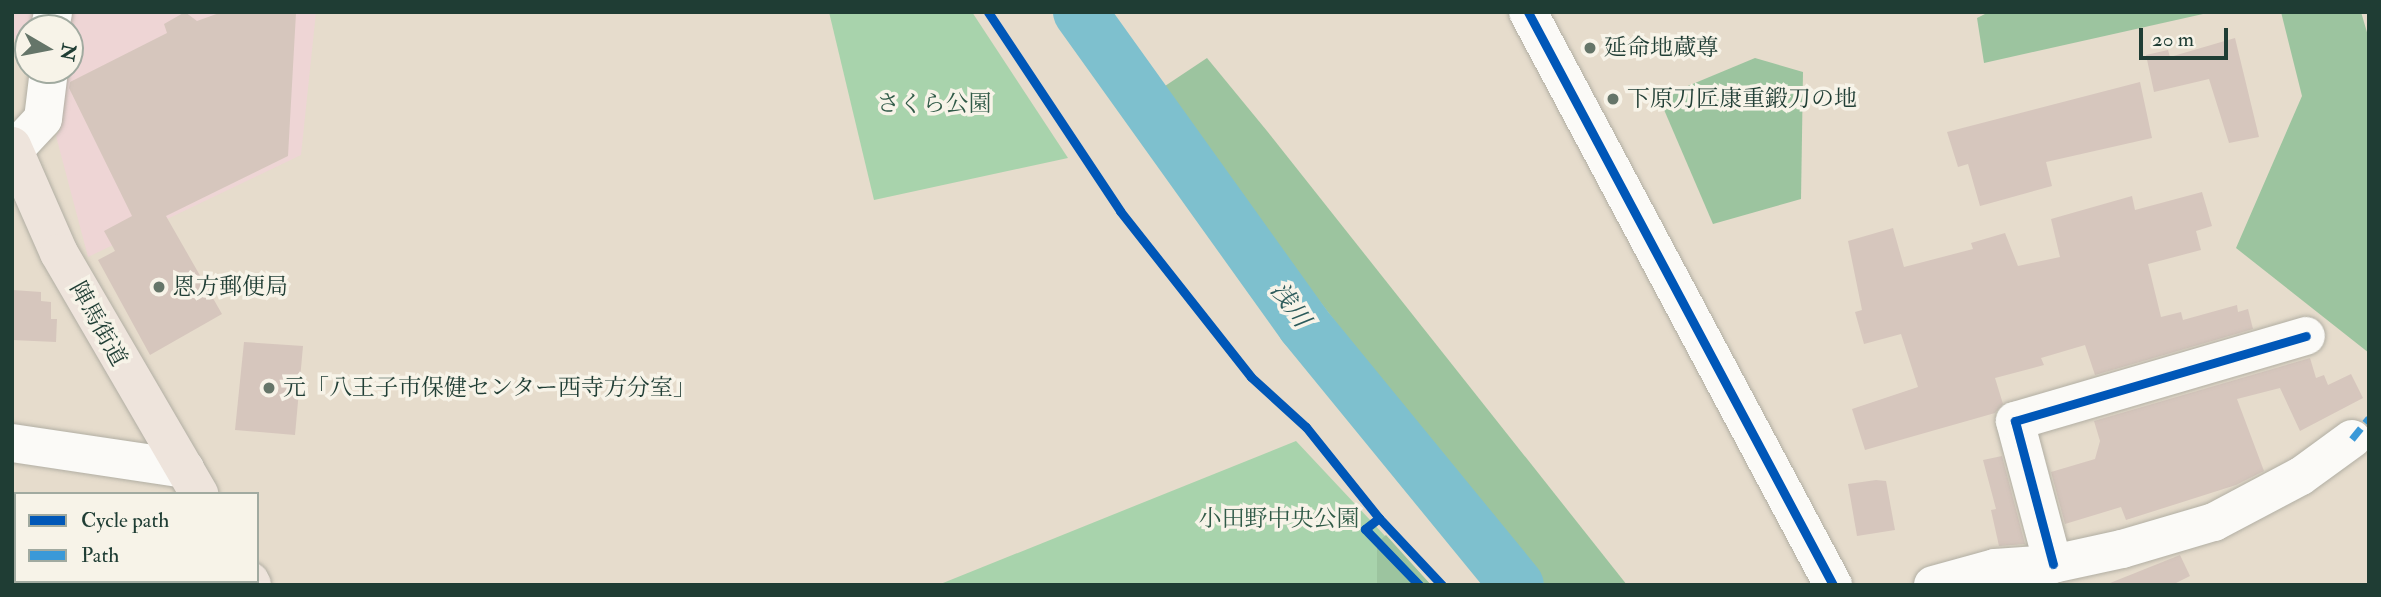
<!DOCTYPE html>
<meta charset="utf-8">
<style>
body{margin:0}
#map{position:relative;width:2381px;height:597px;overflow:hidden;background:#e6dccc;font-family:"IM FELL Double Pica","Noto Serif JP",serif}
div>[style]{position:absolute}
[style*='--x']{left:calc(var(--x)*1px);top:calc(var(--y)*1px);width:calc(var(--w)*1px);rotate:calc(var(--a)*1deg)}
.built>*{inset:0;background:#eed5d5}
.green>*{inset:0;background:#a8d3ac}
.forest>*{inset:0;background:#9cc49f}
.river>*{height:54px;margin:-27px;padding:0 27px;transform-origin:27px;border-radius:27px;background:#7ec0ce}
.building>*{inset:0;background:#d6c6bd}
.roads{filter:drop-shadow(0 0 2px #b1aea3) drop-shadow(0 0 2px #b1aea3)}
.minor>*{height:38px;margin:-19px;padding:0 19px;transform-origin:19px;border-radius:19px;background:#fbfaf7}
.major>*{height:38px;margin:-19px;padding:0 19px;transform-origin:19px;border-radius:19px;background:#eee4dc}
.quiet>*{height:7px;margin-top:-3.5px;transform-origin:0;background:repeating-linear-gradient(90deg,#3a99d8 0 14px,transparent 0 21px)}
.cycleway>*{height:9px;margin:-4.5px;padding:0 4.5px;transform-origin:4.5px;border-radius:4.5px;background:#0057b8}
.dots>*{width:19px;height:19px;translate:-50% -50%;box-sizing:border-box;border:4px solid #f7f3e8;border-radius:50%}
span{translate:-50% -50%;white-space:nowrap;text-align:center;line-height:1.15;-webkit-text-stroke:7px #f7f3e8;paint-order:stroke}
.poi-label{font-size:23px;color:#1f3d34}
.left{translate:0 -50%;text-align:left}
.park-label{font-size:23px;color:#305a47}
.street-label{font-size:23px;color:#1f3d34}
.water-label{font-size:24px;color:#2c5b5b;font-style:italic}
.frame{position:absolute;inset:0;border:14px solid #1f3d34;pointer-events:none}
.legend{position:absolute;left:14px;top:492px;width:245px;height:91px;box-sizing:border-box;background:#f7f3e8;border:2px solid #a1aaa0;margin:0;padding:9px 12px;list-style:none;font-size:21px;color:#1f3d34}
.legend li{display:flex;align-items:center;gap:14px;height:35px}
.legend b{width:35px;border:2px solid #a1aaa0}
.north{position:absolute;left:14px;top:14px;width:70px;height:70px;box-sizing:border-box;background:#f7f3e8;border:2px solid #a1aaa0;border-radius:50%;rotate:100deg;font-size:19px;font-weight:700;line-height:28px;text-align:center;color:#1f3d34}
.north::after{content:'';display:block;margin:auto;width:24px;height:32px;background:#657569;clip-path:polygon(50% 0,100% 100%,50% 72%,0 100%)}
.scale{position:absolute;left:2139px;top:28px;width:89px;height:32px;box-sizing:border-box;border:4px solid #1f3d34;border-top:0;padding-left:9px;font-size:21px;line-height:24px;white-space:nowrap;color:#1f3d34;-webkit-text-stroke:5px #f7f3e8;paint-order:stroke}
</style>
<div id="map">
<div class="built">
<div style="clip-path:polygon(12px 12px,316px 12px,301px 155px,88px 257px,56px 136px,61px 127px,61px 70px,70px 70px,70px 28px,28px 28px,28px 36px,12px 40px)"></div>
</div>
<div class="green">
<div style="clip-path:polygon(829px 12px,972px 12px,1068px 158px,874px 200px)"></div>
<div style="clip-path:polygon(1296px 441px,1431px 585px,938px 585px)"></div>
</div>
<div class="forest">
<div style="clip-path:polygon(1989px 12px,2212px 12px,1984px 63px,1977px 18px)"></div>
<div style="clip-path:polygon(2281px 12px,2361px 12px,2369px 39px,2369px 353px,2236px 248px,2302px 96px)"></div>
<div style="clip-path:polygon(1207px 58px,1267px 131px,1627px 585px,1545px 585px,1369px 366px,1159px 90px)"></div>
<div style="clip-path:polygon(1755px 58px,1803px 72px,1801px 199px,1713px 224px,1659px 98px)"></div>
<div style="clip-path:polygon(1386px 535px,1431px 585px,1377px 585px,1377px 543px)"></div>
</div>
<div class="river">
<div style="--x:1080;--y:12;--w:385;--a:54.4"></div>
<div style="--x:1304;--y:325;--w:336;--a:50.7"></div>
</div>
<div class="building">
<div style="clip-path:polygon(185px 12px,197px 21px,222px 12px,296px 13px,288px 156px,166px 216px,222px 314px,150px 355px,98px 260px,115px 251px,104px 231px,132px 216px,69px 88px,70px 82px,167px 33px,164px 24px)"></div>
<div style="clip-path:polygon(2235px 38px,2259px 137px,2229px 143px,2209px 79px,2154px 92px,2146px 55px,2168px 50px,2170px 57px)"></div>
<div style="clip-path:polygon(2140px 82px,2152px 138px,2046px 162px,2052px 186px,1980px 206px,1968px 164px,1958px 167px,1947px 132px)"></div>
<div style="clip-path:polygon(2202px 192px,2212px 226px,2196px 231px,2201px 250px,2148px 264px,2161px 317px,2181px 312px,2183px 320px,2237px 305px,2238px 312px,2248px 309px,2253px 329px,2095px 375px,2085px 345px,2041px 358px,2044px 365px,1995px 378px,2003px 404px,1995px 413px,1865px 450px,1852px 409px,1918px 387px,1901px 334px,1864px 344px,1855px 312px,1862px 310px,1848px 241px,1893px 228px,1904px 267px,1973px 249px,1971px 243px,2005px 233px,2018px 266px,2060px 257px,2051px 219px,2132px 196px,2135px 210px)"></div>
<div style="clip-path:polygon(12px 290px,41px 292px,41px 301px,51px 302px,51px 319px,57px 319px,56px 342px,12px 340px)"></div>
<div style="clip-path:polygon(244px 342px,303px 346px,295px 435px,235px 430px)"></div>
<div style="clip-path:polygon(2310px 358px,2316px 378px,2324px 375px,2328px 385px,2351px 374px,2363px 398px,2300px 431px,2280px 388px,2237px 399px,2264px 471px,2236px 485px,2126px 520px,2121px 507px,2065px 524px,2051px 472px,2095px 459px,2100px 441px,2094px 421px)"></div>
<div style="clip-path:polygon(2002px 456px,2025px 544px,1999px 546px,1991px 510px,1996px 509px,1983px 460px)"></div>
<div style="clip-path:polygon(1876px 480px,1886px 481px,1895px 530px,1857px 536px,1848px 484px)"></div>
<div style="clip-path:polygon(2180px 555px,2190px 576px,2172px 585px,2105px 585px)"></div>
</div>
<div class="roads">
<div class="minor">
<div style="--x:1528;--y:12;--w:649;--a:61.97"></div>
<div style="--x:50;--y:28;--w:16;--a:-79"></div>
<div style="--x:14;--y:150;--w:42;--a:-46.9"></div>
<div style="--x:43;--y:119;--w:49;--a:-83"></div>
<div style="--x:12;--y:443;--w:175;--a:8.5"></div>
<div style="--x:2053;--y:564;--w:148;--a:-104.9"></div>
<div style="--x:2015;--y:421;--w:303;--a:-16.3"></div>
<div style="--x:1933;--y:585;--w:64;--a:-15.3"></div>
<div style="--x:1995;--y:568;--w:58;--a:-3.9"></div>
<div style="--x:2053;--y:564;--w:71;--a:-12.3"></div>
<div style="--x:2122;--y:549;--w:96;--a:-16.4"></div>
<div style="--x:2214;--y:522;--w:98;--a:-27.9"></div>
<div style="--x:2301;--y:476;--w:63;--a:-36"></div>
</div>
<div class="major">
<div style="--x:12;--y:146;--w:117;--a:66.3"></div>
<div style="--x:59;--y:253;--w:279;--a:59.8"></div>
<div style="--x:250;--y:581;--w:4;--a:63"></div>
</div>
</div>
<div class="quiet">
<div style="--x:2352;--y:439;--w:27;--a:-51"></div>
</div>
<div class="cycleway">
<div style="--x:988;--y:12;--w:239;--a:56.4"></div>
<div style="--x:1120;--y:211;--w:211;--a:51.7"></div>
<div style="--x:1251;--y:377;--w:74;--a:42.3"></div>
<div style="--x:1306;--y:427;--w:117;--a:51.3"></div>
<div style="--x:1379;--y:518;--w:92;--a:46.8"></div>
<div style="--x:1528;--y:12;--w:649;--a:61.97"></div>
<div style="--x:1379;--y:518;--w:18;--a:142"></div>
<div style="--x:1365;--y:529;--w:78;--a:46"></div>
<div style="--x:2053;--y:564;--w:148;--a:-104.9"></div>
<div style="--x:2015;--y:421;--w:303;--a:-16.3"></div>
</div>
<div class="dots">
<div style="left:1590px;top:48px;background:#657569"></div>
<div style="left:1613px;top:99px;background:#657569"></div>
<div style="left:159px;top:287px;background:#657569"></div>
<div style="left:269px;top:388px;background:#657569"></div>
</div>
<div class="poi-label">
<span class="left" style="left:1604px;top:48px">延命地蔵尊</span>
<span class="left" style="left:1627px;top:99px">下原刀匠康重鍛刀の地</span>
<span class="left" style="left:173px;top:287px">恩方郵便局</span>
<span class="left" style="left:283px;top:388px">元「八王子市保健センター西寺方分室」</span>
</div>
<div class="park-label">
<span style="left:934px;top:104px">さくら公園</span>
<span style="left:1279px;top:519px">小田野中央公園</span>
</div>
<div class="street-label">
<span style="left:98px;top:324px;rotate:61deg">陣馬街道</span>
</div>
<div class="water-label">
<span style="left:1290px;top:305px;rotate:54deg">浅川</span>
</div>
<div class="frame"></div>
<ul class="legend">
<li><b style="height:9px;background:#0057b8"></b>Cycle path</li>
<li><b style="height:9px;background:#3a99d8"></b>Path</li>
</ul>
<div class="north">N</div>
<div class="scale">20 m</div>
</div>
